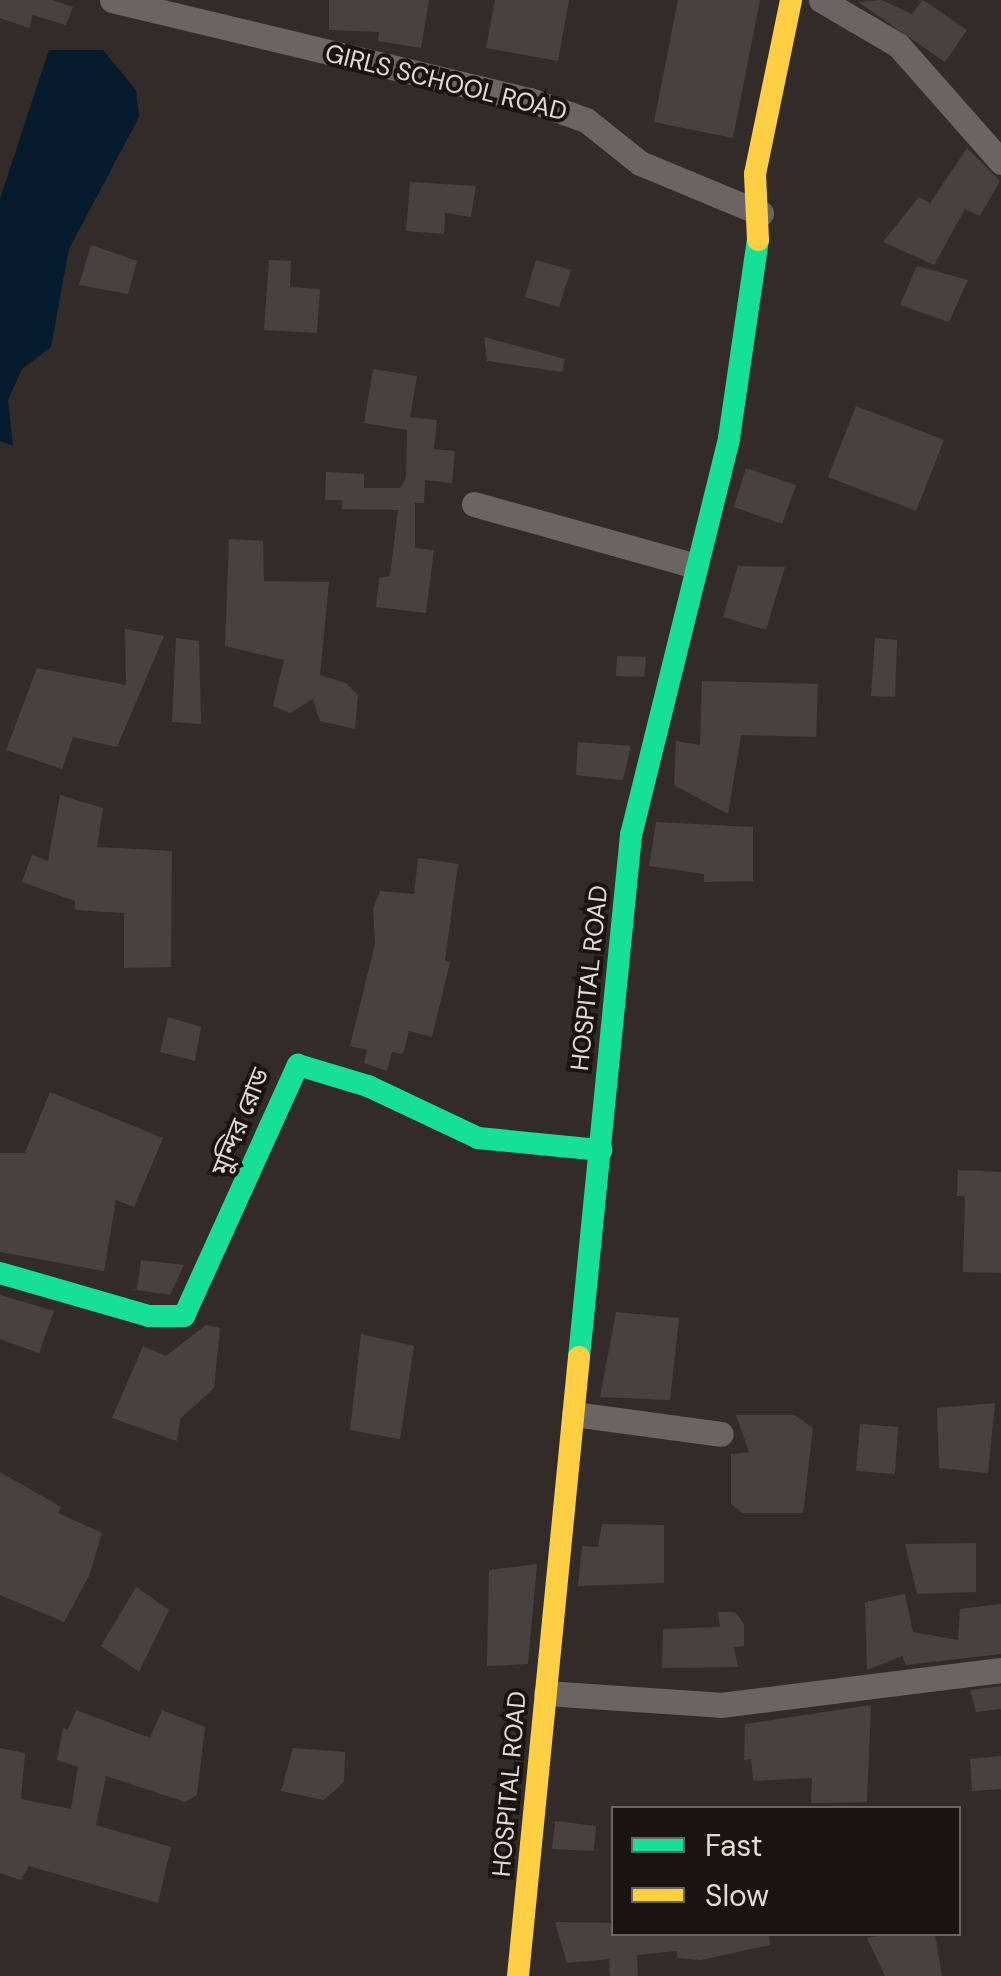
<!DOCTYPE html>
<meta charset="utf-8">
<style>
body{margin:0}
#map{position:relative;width:1001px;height:1976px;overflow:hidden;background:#332b27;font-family:"DM Sans","Noto Sans Bengali",sans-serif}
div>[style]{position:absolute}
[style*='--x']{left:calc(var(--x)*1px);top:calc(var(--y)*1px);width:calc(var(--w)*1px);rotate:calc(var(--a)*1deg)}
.water>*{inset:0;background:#051c2f}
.building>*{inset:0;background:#48423f}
.street>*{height:25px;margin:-12.5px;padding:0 12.5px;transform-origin:12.5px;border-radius:12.5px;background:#6a6561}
.fast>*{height:22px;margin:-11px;padding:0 11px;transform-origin:11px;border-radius:11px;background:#16e098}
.slow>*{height:22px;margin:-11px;padding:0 11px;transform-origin:11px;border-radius:11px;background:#ffcf43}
span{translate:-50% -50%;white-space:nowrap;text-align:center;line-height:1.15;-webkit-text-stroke:8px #1a1411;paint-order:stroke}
.street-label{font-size:25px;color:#e2dad4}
.legend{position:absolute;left:611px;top:1806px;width:350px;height:130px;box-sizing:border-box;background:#1a1411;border:2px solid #6a635f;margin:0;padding:12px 18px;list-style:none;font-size:30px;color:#e2dad4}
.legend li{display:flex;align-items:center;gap:20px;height:50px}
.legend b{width:50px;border:2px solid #6a635f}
</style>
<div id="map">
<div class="water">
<div style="clip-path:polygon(49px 50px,103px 50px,136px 90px,139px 117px,69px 249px,51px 347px,22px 369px,8px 400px,13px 446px,0 441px,0 199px)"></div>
</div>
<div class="building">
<div style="clip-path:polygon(0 0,52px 0,73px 7px,66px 25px,33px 15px,29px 28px,0 18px)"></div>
<div style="clip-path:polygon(329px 0,429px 0,421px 48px,378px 41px,379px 32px,329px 30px)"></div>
<div style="clip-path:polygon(495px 0,569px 0,558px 61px,486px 48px)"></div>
<div style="clip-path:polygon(678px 0,760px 0,733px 138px,654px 122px)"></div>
<div style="clip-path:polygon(881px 0,912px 14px,923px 0,967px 30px,945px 62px,858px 2px)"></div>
<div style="clip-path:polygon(967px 148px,1000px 181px,980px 216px,965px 209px,934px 265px,883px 242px,919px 197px,930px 203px)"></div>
<div style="clip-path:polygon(410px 182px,476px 186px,471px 217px,445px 213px,444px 234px,406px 231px)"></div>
<div style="clip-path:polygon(91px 245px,137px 261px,128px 294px,79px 285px)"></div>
<div style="clip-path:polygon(269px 260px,291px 261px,290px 287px,320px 289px,317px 333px,264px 330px)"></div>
<div style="clip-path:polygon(536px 260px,571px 270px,559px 307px,525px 297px)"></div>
<div style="clip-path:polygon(917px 266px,968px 280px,949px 322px,900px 305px)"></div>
<div style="clip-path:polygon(484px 337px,565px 359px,562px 372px,487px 361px)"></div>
<div style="clip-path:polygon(373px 369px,417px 376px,410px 417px,437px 420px,434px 449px,455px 451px,452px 483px,425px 480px,424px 503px,415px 503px,415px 548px,434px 550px,426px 613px,376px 607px,379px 578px,390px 576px,398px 510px,342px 509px,342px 500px,325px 500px,326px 472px,364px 474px,364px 488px,400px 488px,406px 478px,407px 430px,364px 423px)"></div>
<div style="clip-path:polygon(856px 406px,944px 440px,916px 511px,828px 477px)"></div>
<div style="clip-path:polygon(746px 468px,796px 485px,782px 524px,734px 507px)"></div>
<div style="clip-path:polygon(229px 539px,263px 541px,264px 581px,329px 582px,320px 675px,346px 683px,358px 695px,355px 729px,320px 721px,313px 699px,290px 713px,273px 706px,284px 660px,225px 646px)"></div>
<div style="clip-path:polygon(738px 566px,785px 567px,766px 630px,723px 617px)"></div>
<div style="clip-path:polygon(125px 629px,164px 636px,117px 747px,73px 737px,62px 769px,6px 750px,37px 668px,126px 685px)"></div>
<div style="clip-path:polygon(176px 638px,199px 641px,201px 724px,172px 722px)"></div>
<div style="clip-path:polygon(875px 638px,897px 640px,895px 697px,871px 696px)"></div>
<div style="clip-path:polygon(617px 656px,646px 657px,644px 677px,616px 676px)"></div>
<div style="clip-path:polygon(702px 681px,818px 684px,816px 737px,741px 735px,728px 814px,674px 785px,676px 741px,700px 745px)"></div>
<div style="clip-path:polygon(578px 742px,631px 746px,623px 780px,576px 775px)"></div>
<div style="clip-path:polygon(60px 795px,103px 808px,97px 847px,172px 851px,171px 967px,124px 968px,124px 913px,75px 910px,75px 901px,22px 882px,32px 855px,48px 861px)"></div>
<div style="clip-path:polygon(656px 822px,753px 827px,753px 881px,704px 882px,704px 874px,649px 866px)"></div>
<div style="clip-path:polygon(418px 858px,458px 864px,445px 961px,450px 962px,432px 1037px,409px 1031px,403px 1054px,392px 1052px,387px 1071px,364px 1063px,367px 1050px,350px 1046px,375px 944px,373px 909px,380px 891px,414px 894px)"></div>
<div style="clip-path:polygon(168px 1017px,201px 1027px,195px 1061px,160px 1052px)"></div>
<div style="clip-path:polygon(50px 1092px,163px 1138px,134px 1207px,116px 1200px,104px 1271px,0 1252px,0 1153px,25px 1153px)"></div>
<div style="clip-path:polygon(958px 1170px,1001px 1172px,1001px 1273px,963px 1272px,965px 1196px,957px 1196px)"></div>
<div style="clip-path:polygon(141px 1260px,184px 1265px,170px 1295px,131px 1289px,137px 1289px)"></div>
<div style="clip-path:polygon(0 1295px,54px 1311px,39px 1353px,0 1339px)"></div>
<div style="clip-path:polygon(616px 1312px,679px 1318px,670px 1400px,600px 1397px)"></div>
<div style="clip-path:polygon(206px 1325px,220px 1328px,214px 1388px,180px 1419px,177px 1441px,112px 1418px,143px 1346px,166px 1356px)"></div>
<div style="clip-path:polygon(361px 1334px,414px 1346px,400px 1439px,350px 1430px)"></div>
<div style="clip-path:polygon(995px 1403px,988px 1473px,939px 1468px,937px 1408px)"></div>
<div style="clip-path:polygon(736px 1415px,794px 1415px,813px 1428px,803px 1513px,743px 1513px,731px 1504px,731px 1454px,749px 1452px)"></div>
<div style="clip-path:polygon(860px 1424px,898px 1427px,895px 1474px,856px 1471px)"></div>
<div style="clip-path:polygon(0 1472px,61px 1507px,58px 1513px,102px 1533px,89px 1576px,64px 1622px,0 1595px)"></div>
<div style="clip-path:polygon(602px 1524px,664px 1525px,664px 1583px,578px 1586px,582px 1546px,598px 1547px)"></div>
<div style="clip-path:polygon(976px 1543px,976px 1592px,917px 1594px,905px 1544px)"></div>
<div style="clip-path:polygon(537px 1564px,528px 1664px,487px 1666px,489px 1570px)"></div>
<div style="clip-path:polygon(136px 1587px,169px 1610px,139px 1672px,101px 1646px)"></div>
<div style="clip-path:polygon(905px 1594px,913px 1632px,958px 1640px,960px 1609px,1001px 1604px,1001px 1654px,906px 1665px,902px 1656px,867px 1670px,865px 1602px)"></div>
<div style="clip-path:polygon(718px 1612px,735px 1612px,744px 1624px,744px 1646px,734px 1647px,738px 1667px,662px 1668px,663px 1629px,720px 1627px)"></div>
<div style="clip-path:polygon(1001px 1686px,1001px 1709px,976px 1712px,970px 1690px)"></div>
<div style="clip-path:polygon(871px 1705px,867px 1802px,811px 1803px,812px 1778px,753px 1781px,751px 1759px,744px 1760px,745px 1724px)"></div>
<div style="clip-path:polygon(76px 1710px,150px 1738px,162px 1710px,205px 1727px,197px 1795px,185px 1802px,106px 1776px,96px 1825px,171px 1847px,158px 1903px,29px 1866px,21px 1880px,0 1873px,0 1748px,25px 1753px,21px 1799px,71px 1809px,78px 1767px,57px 1760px,63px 1728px,68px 1730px)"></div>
<div style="clip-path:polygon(293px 1748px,345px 1752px,344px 1782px,324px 1800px,281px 1791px)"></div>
<div style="clip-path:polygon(1001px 1756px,1001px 1789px,972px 1791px,970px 1759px)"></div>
<div style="clip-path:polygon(555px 1821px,596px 1826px,594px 1851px,552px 1849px)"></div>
<div style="clip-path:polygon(555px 1922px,614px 1923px,614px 1934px,769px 1934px,770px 1945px,701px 1960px,677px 1958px,677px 1951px,637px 1955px,638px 1976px,610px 1976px,609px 1959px,567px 1963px)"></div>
<div style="clip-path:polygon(888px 1934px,935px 1934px,942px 1976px,885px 1976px,867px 1938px)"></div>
</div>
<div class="street">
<div style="--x:112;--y:0;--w:430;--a:13.5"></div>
<div style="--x:530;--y:100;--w:59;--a:19.7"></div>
<div style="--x:586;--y:120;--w:69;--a:38.5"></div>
<div style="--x:640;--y:163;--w:131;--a:22.5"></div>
<div style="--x:821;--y:0;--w:89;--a:30.3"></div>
<div style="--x:898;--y:45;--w:156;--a:48.6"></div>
<div style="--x:474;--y:504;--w:230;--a:15.6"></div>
<div style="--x:574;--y:1414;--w:148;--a:7.7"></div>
<div style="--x:546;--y:1693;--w:174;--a:3.9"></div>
<div style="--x:720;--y:1705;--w:283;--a:-7.1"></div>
</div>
<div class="fast">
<div style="--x:0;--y:1273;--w:155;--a:16.1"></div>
<div style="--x:149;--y:1316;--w:35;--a:0"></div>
<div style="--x:184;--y:1316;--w:276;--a:-65.6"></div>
<div style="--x:298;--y:1065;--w:73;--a:16.7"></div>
<div style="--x:368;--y:1086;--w:122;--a:25.3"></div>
<div style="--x:478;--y:1138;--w:124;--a:5.6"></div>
<div style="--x:579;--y:1357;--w:525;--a:-84.31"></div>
<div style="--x:631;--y:835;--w:409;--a:-76.1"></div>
<div style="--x:729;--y:438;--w:200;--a:-81.7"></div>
</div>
<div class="slow">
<div style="--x:758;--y:240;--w:66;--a:-92.6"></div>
<div style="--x:755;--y:174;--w:178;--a:-78.3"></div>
<div style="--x:518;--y:1976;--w:622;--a:-84.37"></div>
</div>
<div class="street-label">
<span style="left:446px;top:83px;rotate:14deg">GIRLS SCHOOL ROAD</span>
<span style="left:590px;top:978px;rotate:-84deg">HOSPITAL ROAD</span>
<span style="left:241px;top:1122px;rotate:-68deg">মুন্দির রোড</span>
<span style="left:510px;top:1784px;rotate:-85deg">HOSPITAL ROAD</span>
</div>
<ul class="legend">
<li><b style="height:12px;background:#16e098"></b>Fast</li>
<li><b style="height:12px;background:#ffcf43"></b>Slow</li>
</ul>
</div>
